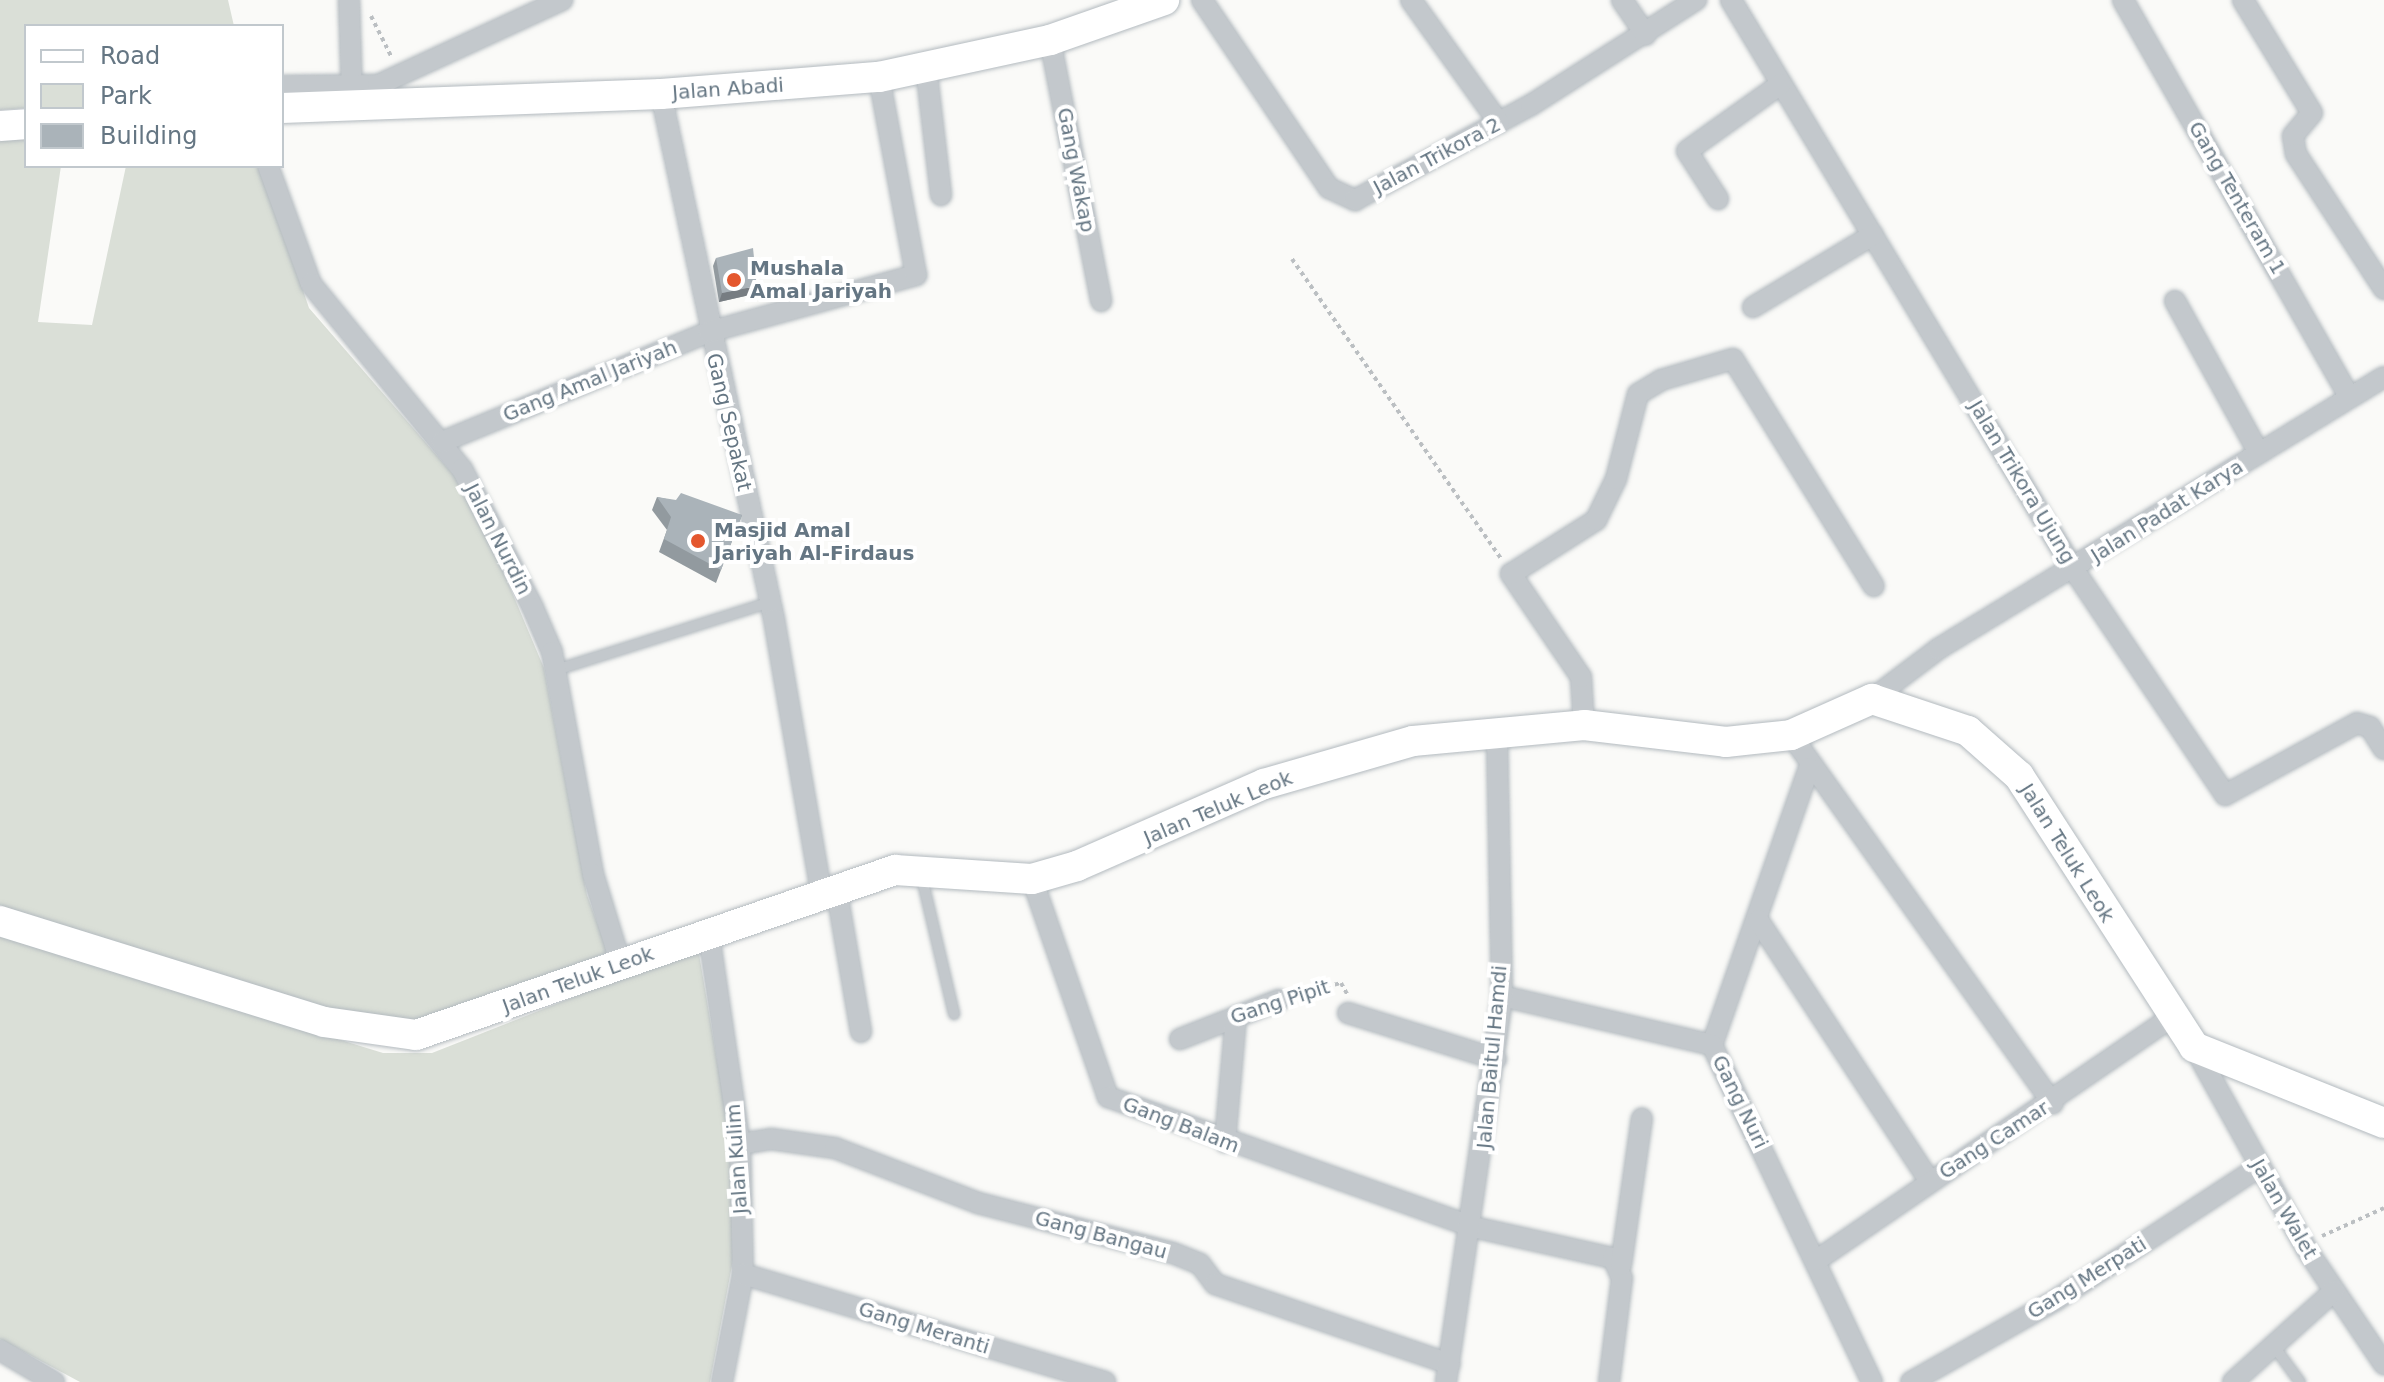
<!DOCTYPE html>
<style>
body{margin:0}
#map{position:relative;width:2384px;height:1382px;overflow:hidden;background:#fafaf8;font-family:"DejaVu Sans",sans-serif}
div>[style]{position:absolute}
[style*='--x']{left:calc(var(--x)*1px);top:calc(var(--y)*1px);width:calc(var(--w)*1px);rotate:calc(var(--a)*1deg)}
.green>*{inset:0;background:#dadfd7}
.path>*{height:4px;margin-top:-2px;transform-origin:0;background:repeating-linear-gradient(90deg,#bbbfc2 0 4px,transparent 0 8px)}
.roads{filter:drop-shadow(0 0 2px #b3babf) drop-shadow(0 0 2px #b3babf)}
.lane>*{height:10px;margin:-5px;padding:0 5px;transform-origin:5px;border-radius:5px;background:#c3c8cc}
.street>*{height:20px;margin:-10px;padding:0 10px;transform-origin:10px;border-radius:10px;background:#c3c8cc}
.secondary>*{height:30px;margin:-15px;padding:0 15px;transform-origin:15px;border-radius:15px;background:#fff}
.wall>*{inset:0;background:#929a9f}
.shaded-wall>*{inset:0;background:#777d82}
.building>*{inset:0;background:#aab3b9}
.dots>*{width:22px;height:22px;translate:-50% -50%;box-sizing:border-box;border:4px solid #fff;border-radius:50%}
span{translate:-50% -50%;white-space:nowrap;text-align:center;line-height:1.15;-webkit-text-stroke:8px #fff;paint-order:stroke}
.street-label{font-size:20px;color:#657683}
.poi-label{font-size:20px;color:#657683;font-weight:700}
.left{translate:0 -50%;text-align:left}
.legend{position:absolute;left:24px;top:24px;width:260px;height:144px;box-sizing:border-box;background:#fff;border:2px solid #c1c8cd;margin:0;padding:10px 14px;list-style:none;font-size:24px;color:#657683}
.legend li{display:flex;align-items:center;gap:16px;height:40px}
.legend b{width:40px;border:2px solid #c1c8cd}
</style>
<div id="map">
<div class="green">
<div style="clip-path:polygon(0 0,228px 0,234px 26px,26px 26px,26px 108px,0 110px)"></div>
<div style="clip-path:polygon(26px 133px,26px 166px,61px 166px,38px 322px,92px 325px,126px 166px,261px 166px,309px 308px,459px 481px,503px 571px,544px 668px,587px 895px,608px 952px,481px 1002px,392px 1026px,337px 1016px,0 912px,0 135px)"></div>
<div style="clip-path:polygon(0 935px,383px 1053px,432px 1053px,698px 948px,730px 1137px,733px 1260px,710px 1382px,80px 1382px,0 1339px)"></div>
</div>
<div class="path">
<div style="--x:371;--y:16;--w:47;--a:63.4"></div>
<div style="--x:1292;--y:259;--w:366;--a:55.1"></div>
<div style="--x:1296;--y:994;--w:46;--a:-13.7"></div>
<div style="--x:1341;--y:983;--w:13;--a:61"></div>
<div style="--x:2322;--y:1236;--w:68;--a:-24.3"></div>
</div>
<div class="roads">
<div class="lane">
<div style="--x:556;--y:670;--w:225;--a:-17.6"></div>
<div style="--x:921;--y:874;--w:144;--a:76.7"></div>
<div style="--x:2273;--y:1345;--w:46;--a:53.9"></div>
</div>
<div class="street">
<div style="--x:349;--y:0;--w:98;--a:88.2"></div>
<div style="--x:1202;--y:0;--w:227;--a:56"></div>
<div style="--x:1329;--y:188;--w:29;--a:25"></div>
<div style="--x:1355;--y:200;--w:200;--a:-28.4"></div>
<div style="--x:1531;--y:105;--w:196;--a:-32.5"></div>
<div style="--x:1411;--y:0;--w:151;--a:54.4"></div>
<div style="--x:1622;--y:0;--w:42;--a:55.6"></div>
<div style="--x:1731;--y:0;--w:665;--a:58.96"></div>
<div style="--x:2074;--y:570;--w:271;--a:56.1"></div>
<div style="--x:2225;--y:795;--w:150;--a:-28.6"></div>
<div style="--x:2357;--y:723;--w:14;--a:17"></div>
<div style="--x:2370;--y:727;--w:26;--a:58"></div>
<div style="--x:2123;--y:0;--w:458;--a:60.3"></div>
<div style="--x:2243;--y:0;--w:132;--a:58.6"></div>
<div style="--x:2312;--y:113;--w:30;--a:130"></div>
<div style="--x:2293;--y:136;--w:18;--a:81"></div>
<div style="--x:2296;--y:154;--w:161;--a:56.9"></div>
<div style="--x:1050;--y:40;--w:266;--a:78.9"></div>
<div style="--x:926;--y:67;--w:129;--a:83.3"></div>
<div style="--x:282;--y:86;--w:96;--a:-0.6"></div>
<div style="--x:378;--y:85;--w:203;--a:-24.8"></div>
<div style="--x:661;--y:94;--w:537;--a:77.85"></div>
<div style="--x:774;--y:619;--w:276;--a:80.2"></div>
<div style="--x:268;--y:166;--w:126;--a:70"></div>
<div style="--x:311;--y:284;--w:239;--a:50.8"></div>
<div style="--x:462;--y:469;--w:156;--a:62.9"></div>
<div style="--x:533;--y:608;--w:48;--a:66.6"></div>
<div style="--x:552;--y:652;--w:226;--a:79.5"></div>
<div style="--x:593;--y:874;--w:92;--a:72.9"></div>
<div style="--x:1718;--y:199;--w:57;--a:-122.9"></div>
<div style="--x:1687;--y:151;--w:115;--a:-35.5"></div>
<div style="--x:2175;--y:301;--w:174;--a:61.1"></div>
<div style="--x:1753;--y:307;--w:140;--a:-31"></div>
<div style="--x:442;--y:442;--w:289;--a:-22.4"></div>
<div style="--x:709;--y:332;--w:215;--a:-15.4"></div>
<div style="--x:916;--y:275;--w:201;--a:-100.6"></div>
<div style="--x:1872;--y:699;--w:83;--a:-37.1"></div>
<div style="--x:1938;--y:649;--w:522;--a:-31.38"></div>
<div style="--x:1584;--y:725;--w:48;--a:-93.6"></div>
<div style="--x:1581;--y:677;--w:125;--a:-124.2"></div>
<div style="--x:1511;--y:574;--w:101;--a:-32.4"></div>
<div style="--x:1596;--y:520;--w:46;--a:-64"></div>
<div style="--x:1616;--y:479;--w:88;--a:-75.5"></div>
<div style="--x:1638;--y:394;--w:27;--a:-31"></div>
<div style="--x:1661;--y:380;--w:75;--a:-16.3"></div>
<div style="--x:1733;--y:359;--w:267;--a:58.2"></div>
<div style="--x:1791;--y:735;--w:452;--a:54.6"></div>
<div style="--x:1809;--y:768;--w:293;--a:109.3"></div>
<div style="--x:1712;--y:1045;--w:373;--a:64.6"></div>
<div style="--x:1032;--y:879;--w:231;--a:70.8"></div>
<div style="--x:1108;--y:1097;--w:387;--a:19.6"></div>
<div style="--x:1473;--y:1227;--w:143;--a:12.5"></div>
<div style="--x:1613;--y:1258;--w:22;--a:66"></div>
<div style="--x:1622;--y:1278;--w:105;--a:97.1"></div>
<div style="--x:836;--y:887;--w:147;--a:80.2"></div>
<div style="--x:1758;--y:920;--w:313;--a:56.7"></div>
<div style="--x:709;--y:935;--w:211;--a:81.6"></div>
<div style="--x:740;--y:1144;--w:130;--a:88.7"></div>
<div style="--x:743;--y:1274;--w:110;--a:101"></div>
<div style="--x:1502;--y:996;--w:216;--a:13.1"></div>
<div style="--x:1348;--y:1013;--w:155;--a:17.3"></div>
<div style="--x:1180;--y:1039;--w:106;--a:-21.5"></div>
<div style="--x:2194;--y:1047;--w:232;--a:60.9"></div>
<div style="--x:2307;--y:1250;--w:138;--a:56"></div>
<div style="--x:1225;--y:1142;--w:126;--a:-85"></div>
<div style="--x:740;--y:1144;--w:31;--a:-9"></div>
<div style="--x:771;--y:1139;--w:65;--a:8"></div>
<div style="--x:835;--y:1148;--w:153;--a:21"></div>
<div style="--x:978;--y:1203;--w:201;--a:14.4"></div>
<div style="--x:1173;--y:1253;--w:29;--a:22"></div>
<div style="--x:1200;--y:1264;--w:25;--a:53"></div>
<div style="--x:1215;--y:1284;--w:248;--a:18.8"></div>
<div style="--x:1817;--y:1260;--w:428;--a:-34.4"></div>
<div style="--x:1621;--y:1265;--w:148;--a:-81.9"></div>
<div style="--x:743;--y:1274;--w:378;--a:16.6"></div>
<div style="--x:0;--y:1350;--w:63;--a:30.7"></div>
<div style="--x:1446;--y:1382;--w:390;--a:-81.7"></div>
<div style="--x:1502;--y:996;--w:266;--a:-91.1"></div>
<div style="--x:1911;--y:1382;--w:167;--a:-29.5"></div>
<div style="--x:2056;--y:1300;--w:243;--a:-33.2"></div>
<div style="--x:2233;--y:1382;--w:136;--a:-42"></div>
</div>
<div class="secondary">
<div style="--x:282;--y:108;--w:379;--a:-2.1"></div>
<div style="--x:661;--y:94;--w:219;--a:-4.5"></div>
<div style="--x:879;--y:77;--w:175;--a:-12.2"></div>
<div style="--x:1050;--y:40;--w:121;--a:-19.3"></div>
<div style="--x:0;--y:126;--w:26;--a:-4"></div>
<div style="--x:0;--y:921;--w:339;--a:17.3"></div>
<div style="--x:324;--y:1022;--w:93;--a:8"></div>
<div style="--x:416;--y:1035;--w:507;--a:-19.01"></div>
<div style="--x:895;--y:870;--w:137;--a:3.8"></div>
<div style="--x:1032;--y:879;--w:47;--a:-16.1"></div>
<div style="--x:1077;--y:866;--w:204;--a:-23.7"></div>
<div style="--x:1264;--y:784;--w:155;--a:-16.1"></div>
<div style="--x:1413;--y:741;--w:172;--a:-5.3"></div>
<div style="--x:1584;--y:725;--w:143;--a:6.8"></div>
<div style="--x:1726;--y:742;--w:65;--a:-6.1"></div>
<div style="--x:1791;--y:735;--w:89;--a:-24"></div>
<div style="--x:1872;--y:699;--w:101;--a:18.4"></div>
<div style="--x:1968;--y:731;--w:68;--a:41.4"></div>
<div style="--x:2019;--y:776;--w:323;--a:57.1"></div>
<div style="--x:2194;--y:1047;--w:205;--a:21.8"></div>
</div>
</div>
<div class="wall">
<div style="clip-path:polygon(716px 258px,754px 294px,719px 302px,713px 266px)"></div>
<div style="clip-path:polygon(657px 497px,742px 515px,716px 583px,659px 552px,667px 530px,652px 510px)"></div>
</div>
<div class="shaded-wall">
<div style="clip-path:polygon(757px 286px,754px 294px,719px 302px,722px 293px)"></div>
</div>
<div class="building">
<div style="clip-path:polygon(753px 248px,757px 286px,722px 293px,716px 258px)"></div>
<div style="clip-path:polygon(681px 493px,742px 515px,721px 570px,664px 539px,671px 517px,657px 497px,676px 500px)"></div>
</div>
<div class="dots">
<div style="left:734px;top:280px;background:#e4572e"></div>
<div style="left:698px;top:541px;background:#e4572e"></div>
</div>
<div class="street-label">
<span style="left:728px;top:89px;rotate:-4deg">Jalan Abadi</span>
<span style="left:1437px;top:156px;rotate:-28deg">Jalan Trikora 2</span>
<span style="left:1076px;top:170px;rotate:79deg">Gang Wakap</span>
<span style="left:2237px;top:198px;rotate:60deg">Gang Tenteram 1</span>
<span style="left:590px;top:381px;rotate:-22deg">Gang Amal Jariyah</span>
<span style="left:729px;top:422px;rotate:77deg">Gang Sepakat</span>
<span style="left:2022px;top:482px;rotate:59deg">Jalan Trikora Ujung</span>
<span style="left:2167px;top:511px;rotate:-32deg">Jalan Padat Karya</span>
<span style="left:498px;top:539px;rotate:63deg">Jalan Nurdin</span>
<span style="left:1218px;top:808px;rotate:-23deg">Jalan Teluk Leok</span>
<span style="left:2067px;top:853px;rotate:58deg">Jalan Teluk Leok</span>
<span style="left:578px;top:980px;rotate:-20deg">Jalan Teluk Leok</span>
<span style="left:1280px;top:1002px;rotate:-18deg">Gang Pipit</span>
<span style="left:1492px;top:1057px;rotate:-85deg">Jalan Baitul Hamdi</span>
<span style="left:1740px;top:1102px;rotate:64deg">Gang Nuri</span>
<span style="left:1181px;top:1125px;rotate:21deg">Gang Balam</span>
<span style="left:1994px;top:1140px;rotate:-33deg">Gang Camar</span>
<span style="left:737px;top:1159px;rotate:-94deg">Jalan Kulim</span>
<span style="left:2284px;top:1209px;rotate:60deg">Jalan Walet</span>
<span style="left:1101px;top:1235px;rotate:15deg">Gang Bangau</span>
<span style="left:2087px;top:1278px;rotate:-32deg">Gang Merpati</span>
<span style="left:924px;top:1328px;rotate:17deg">Gang Meranti</span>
</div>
<div class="poi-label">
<span class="left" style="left:750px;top:280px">Mushala<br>Amal Jariyah</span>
<span class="left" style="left:714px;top:542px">Masjid Amal<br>Jariyah Al-Firdaus</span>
</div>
<ul class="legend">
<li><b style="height:10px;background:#fff"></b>Road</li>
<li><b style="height:22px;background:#dadfd7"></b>Park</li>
<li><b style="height:22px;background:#aab3b9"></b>Building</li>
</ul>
</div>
